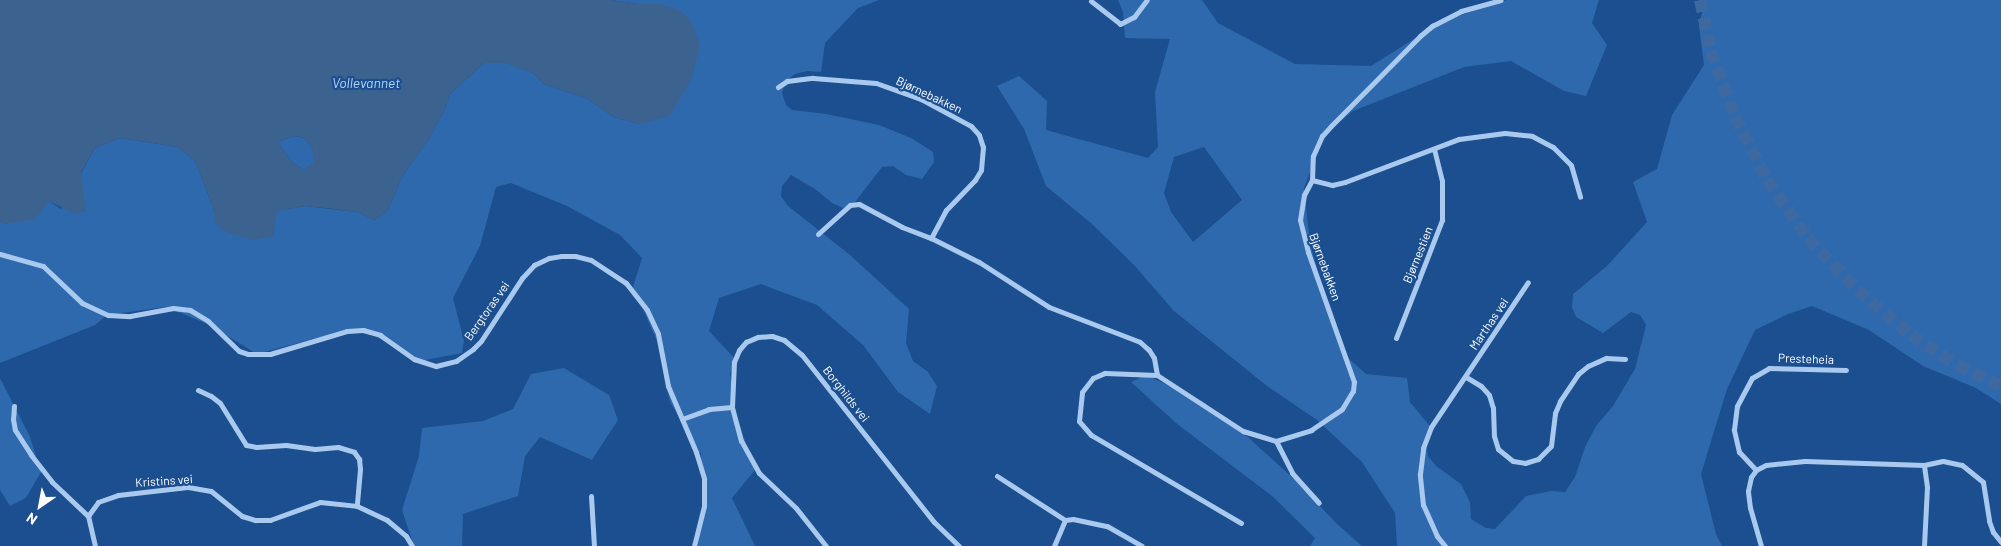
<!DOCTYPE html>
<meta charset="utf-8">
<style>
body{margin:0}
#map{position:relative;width:2001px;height:546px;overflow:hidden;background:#1b4f8f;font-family:Barlow,sans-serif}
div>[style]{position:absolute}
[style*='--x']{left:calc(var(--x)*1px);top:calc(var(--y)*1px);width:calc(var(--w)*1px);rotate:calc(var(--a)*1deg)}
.green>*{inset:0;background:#2e69ad}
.water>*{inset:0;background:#3c6290}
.primary-tunnel>*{height:12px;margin-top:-6px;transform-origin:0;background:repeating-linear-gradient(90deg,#3d69a0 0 12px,transparent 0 18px)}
.minor>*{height:5px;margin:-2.5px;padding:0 2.5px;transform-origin:2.5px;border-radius:2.5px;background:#a9c9ee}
span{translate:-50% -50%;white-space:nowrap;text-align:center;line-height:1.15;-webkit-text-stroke:4.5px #1b4f8f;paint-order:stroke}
.street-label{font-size:12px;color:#fff}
.water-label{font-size:14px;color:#b5d3f5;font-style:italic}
.north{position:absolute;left:15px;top:481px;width:50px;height:50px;-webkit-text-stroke:4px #1b4f8f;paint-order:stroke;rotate:213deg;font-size:14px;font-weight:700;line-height:20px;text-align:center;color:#fff}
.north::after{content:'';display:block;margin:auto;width:18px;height:22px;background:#fff;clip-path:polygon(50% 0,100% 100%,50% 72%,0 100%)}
</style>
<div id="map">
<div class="green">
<div style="clip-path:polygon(611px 0,879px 0,858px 8px,825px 43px,821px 72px,807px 71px,795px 74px,786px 81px,782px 93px,786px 105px,792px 110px,826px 114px,879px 125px,911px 138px,933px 152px,934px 162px,922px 179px,906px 175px,893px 166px,882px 167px,852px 206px,843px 208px,832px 203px,815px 189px,791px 175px,782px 186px,781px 196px,788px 206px,850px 255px,909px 309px,906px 343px,913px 361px,928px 372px,937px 386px,930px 414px,898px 392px,863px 345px,817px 305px,761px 284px,719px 298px,709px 331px,735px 359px,730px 374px,736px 414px,755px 470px,732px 498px,755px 546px,698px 546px,703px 509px,701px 454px,670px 402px,657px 341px,633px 287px,642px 258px,620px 235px,567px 206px,511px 183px,496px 187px,480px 246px,453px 298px,464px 341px,462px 353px,420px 361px,366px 331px,317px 338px,257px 354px,210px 325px,166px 307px,107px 315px,95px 325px,0 363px,0 221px,6px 224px,49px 201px,61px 209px,95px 148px,120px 138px,178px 147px,195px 161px,213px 207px,216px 223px,273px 236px,276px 211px,305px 206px,357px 212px,375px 220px,388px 210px,403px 175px,428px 140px,443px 113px,451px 93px,484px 63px,505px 62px,533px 73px,544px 84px,586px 98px,614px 117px,639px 124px,658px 4px,638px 4px)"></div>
<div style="clip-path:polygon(evenodd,1118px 0,1202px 0,1218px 23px,1295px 64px,1371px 66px,1436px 25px,1482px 7px,1507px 0,1599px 0,1592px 23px,1607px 45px,1586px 96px,1564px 91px,1511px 61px,1464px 67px,1353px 111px,1325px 134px,1304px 188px,1310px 243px,1326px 302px,1348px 358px,1366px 374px,1407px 378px,1410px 402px,1429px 425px,1430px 431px,1426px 441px,1428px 456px,1436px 466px,1461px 484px,1470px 502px,1471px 519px,1486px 528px,1495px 529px,1526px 496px,1551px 491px,1565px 492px,1575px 477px,1585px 447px,1596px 426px,1613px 406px,1635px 369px,1646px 325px,1640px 315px,1631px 312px,1603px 333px,1576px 317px,1572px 307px,1573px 294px,1607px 266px,1647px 222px,1633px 182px,1657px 169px,1672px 115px,1704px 65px,1699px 26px,1705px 0,2001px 0,2001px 404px,1976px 388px,1923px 366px,1869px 330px,1812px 306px,1788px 314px,1755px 330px,1727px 389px,1701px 474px,1716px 534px,1722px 546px,1397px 546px,1395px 513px,1362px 462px,1317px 420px,1267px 386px,1174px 311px,1134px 265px,1092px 224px,1046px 186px,1024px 129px,997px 86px,1019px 76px,1047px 101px,1046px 130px,1148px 158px,1158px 147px,1155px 92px,1170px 39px,1125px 38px,1123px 12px,1118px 0,1204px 147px,1242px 200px,1193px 242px,1171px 212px,1164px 193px,1174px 157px,1204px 147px)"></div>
<div style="clip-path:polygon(294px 136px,304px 138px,312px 148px,315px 162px,304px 170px,291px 161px,278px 142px)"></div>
<div style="clip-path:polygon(564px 368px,609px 395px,618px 420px,592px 460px,540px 437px,525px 456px,518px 496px,463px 514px,462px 546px,414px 546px,402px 510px,419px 456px,422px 428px,483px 421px,513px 409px,531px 374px)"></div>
<div style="clip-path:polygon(1146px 375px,1202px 401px,1250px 439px,1294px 479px,1336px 523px,1362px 546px,1310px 546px,1315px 538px,1272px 496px,1176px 423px,1131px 382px)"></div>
<div style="clip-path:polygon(0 378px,30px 437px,41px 472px,26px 498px,10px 506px,0 490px)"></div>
</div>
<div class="water">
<div style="clip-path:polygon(evenodd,0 0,611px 0,638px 4px,658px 4px,679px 10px,690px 19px,700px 45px,692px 78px,670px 116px,639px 124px,614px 117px,586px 98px,544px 84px,533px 73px,505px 63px,484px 63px,451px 93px,443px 113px,428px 140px,403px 175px,388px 210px,375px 220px,357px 212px,334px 209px,305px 206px,277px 211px,273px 236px,254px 240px,226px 232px,215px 223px,213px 207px,195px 161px,178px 147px,120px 138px,95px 148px,81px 172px,86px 211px,75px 214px,49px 201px,35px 219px,6px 224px,0 221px,0 0,294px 136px,304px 138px,312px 148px,314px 162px,304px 170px,291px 161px,278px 142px,294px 136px)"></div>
</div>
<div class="primary-tunnel">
<div style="--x:1700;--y:0;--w:52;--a:77.8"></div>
<div style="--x:1711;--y:51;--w:70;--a:70"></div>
<div style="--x:1735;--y:117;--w:71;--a:63.1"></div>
<div style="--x:1767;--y:180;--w:71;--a:54.7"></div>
<div style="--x:1808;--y:238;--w:71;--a:46.7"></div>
<div style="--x:1857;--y:290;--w:70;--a:39.8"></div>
<div style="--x:1911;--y:335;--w:55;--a:33.1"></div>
<div style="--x:1957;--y:365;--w:49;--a:25.5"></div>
</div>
<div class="minor">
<div style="--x:1091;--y:1;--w:37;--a:38"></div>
<div style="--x:1120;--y:24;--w:16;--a:-27"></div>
<div style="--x:1134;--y:17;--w:21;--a:-53"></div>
<div style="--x:778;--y:87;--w:11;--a:-34"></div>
<div style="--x:787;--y:81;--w:26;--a:-7"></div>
<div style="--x:813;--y:78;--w:63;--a:4.5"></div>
<div style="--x:876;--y:83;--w:48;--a:19.6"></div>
<div style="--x:921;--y:99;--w:57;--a:28.4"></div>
<div style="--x:971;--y:126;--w:12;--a:48"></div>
<div style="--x:979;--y:135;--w:13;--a:72"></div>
<div style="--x:983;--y:147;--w:23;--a:95"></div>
<div style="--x:981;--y:170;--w:12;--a:121"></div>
<div style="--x:975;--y:180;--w:42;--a:134"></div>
<div style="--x:946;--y:210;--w:32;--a:118"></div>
<div style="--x:1312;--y:180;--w:21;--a:14"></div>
<div style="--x:1332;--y:185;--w:13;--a:-13"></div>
<div style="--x:1345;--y:182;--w:122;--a:-20.7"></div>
<div style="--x:1459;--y:139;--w:46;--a:-7.4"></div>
<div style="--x:1505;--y:133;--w:27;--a:6"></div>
<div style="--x:1532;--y:136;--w:24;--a:28"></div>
<div style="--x:1553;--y:147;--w:25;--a:45"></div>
<div style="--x:1571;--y:165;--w:33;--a:74"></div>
<div style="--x:818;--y:234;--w:43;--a:-42.2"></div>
<div style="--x:850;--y:205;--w:9;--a:-6"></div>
<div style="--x:859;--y:204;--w:49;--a:28.1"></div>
<div style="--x:902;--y:227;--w:31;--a:21"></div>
<div style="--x:931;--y:238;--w:54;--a:26.6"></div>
<div style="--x:979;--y:262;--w:83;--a:32.7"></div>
<div style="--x:1049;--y:307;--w:97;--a:21"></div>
<div style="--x:1140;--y:342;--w:12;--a:42"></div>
<div style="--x:1149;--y:350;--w:9;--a:58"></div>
<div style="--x:1154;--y:358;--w:17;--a:80"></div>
<div style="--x:0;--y:254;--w:45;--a:15.6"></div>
<div style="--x:43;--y:266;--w:54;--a:43.5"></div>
<div style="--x:82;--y:303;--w:29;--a:25"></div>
<div style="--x:108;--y:315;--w:22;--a:3"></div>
<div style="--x:130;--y:316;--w:44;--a:-10.5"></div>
<div style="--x:173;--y:308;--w:17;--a:7"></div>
<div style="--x:190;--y:310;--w:21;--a:31"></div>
<div style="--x:208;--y:321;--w:43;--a:44.1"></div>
<div style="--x:239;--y:351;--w:9;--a:18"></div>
<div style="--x:248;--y:354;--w:22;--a:0"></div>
<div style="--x:270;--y:354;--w:80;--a:-16.6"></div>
<div style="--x:347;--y:331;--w:16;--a:-4"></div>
<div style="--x:363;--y:330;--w:18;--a:16"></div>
<div style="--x:380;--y:335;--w:42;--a:35.2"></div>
<div style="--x:414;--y:359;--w:23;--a:18"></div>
<div style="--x:436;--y:366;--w:21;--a:-14"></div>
<div style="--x:456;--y:361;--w:21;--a:-35"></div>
<div style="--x:473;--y:349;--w:11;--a:-45"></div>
<div style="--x:481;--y:341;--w:75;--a:-56.9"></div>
<div style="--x:522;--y:278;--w:18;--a:-47"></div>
<div style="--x:534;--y:265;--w:17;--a:-25"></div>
<div style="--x:549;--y:258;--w:12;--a:-9"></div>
<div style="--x:561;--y:256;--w:14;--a:0"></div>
<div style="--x:575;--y:256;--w:16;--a:14"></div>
<div style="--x:591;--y:260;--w:42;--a:33.3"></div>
<div style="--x:626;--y:283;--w:34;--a:52"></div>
<div style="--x:647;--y:310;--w:26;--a:65"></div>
<div style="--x:658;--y:334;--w:53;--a:79.1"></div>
<div style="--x:668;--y:386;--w:72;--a:67"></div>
<div style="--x:696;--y:452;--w:28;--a:73"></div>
<div style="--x:704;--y:479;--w:27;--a:90"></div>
<div style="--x:704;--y:506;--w:41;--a:104"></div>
<div style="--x:1396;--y:338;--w:127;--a:-68.7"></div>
<div style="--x:1442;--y:220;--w:39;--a:-90"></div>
<div style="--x:1442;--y:181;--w:33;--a:-104"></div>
<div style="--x:1466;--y:377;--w:17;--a:31"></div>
<div style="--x:1481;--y:386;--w:12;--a:48"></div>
<div style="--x:1489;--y:395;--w:14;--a:73"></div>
<div style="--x:1493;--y:408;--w:28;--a:88"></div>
<div style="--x:1494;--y:436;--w:14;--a:73"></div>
<div style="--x:1498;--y:449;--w:19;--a:39"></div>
<div style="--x:1513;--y:461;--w:12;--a:9"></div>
<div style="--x:1525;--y:463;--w:14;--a:-17"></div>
<div style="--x:1538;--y:459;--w:18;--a:-45"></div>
<div style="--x:1551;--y:446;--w:33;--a:-83"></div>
<div style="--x:1555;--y:413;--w:13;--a:-67"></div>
<div style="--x:1560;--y:401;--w:32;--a:-56"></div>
<div style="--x:1578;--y:374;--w:13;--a:-39"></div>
<div style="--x:1588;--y:366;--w:20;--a:-24"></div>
<div style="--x:1606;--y:358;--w:19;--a:3"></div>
<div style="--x:198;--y:390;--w:14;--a:25"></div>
<div style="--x:211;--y:396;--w:11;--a:38"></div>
<div style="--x:220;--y:403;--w:49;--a:58.2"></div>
<div style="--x:246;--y:445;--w:10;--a:11"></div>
<div style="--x:256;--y:447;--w:30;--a:-4"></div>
<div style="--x:286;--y:445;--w:29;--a:8"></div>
<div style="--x:315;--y:449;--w:23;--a:-5"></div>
<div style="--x:338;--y:447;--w:17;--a:17"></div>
<div style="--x:354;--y:452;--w:9;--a:54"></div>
<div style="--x:359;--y:459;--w:10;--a:84"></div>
<div style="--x:360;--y:469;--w:37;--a:95"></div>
<div style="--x:14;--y:406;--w:13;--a:94"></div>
<div style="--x:13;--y:419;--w:11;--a:80"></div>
<div style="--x:15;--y:430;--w:30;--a:57"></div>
<div style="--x:31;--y:455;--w:34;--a:52"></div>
<div style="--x:52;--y:482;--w:50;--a:43.4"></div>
<div style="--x:682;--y:419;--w:29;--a:-20"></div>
<div style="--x:709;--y:409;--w:23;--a:-5"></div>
<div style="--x:1276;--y:441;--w:36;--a:63"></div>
<div style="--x:1292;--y:473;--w:40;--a:48"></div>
<div style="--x:1756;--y:470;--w:25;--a:-133"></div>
<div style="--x:1739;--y:452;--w:23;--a:-103"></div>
<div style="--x:1734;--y:430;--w:24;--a:-83"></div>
<div style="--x:1737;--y:406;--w:32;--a:-62"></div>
<div style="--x:1752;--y:378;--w:20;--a:-30"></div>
<div style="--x:1769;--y:368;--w:77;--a:1.5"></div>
<div style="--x:997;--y:476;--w:81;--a:32.9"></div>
<div style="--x:591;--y:496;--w:50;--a:86.6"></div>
<div style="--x:1241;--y:523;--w:174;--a:-149.6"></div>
<div style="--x:1091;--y:435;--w:18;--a:-131"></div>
<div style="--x:1079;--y:421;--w:29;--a:-84"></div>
<div style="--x:1082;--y:392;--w:18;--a:-52"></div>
<div style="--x:1093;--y:378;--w:13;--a:-23"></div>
<div style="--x:1105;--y:373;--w:52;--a:2.2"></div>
<div style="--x:1157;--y:375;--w:103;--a:33.1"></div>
<div style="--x:1243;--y:431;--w:34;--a:17"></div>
<div style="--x:1276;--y:441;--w:37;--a:-17"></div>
<div style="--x:1311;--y:430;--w:37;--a:-34"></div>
<div style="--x:1342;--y:409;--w:21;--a:-59"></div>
<div style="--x:1353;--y:391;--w:9;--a:-84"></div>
<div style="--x:1354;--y:382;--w:138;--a:-109.5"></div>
<div style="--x:1308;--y:252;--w:33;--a:-104"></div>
<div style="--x:1300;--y:220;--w:25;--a:-81"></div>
<div style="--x:1304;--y:195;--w:17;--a:-62"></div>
<div style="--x:1312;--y:180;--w:24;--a:-88"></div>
<div style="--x:1313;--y:156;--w:22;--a:-66"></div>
<div style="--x:1322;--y:136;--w:13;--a:-48"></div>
<div style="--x:1331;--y:126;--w:127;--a:-45.3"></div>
<div style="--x:1420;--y:36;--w:16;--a:-40"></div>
<div style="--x:1432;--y:26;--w:33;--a:-27"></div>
<div style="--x:1461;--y:11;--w:41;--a:-15.4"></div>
<div style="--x:95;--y:546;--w:31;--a:-103"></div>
<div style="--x:88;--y:516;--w:17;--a:-54"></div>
<div style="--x:98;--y:502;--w:21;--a:-19"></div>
<div style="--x:118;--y:495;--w:70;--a:-6.5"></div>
<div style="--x:188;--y:487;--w:23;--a:10"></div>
<div style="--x:211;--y:491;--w:40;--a:39"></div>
<div style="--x:242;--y:516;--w:14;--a:17"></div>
<div style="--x:255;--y:520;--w:15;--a:0"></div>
<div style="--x:270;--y:520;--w:53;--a:-19.8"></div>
<div style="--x:320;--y:502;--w:37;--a:6"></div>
<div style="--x:357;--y:506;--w:33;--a:25"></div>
<div style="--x:387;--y:520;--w:25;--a:40"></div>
<div style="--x:406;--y:536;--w:12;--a:59"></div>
<div style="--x:826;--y:546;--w:48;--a:-128.3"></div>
<div style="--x:796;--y:508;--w:51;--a:-136.6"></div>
<div style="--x:759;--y:473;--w:37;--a:-119"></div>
<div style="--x:741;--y:441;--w:35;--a:-105"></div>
<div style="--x:732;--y:407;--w:45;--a:-87.5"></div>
<div style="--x:734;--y:362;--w:13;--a:-67"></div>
<div style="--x:739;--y:350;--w:11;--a:-49"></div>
<div style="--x:746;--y:342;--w:13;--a:-23"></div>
<div style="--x:758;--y:337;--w:14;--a:-4"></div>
<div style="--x:772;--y:336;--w:13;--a:18"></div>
<div style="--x:784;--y:340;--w:23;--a:40"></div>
<div style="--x:802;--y:355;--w:213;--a:51.7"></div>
<div style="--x:934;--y:522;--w:35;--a:44"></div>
<div style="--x:1054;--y:546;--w:28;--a:-67"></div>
<div style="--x:1065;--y:520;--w:8;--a:-7"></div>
<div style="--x:1073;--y:519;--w:35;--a:12"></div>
<div style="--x:1107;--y:526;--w:40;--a:29.7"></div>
<div style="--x:1445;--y:546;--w:13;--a:-129"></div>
<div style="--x:1437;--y:536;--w:34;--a:-114"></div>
<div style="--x:1423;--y:505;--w:31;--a:-96"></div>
<div style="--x:1420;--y:474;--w:26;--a:-83"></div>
<div style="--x:1423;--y:448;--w:22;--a:-69"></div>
<div style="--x:1431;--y:427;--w:174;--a:-56.2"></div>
<div style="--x:1761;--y:546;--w:40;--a:-106"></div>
<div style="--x:1750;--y:508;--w:17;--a:-97"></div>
<div style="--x:1748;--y:491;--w:14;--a:-78"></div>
<div style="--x:1751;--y:477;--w:9;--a:-54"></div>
<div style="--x:1756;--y:470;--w:11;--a:-27"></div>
<div style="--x:1766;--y:465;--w:39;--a:-6"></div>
<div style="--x:1805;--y:461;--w:119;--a:1.9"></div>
<div style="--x:1924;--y:465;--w:19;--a:-12"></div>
<div style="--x:1943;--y:461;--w:19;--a:12"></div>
<div style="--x:1962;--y:465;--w:27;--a:39"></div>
<div style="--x:1983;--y:482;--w:39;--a:81"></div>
<div style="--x:1989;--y:521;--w:12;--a:70"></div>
<div style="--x:1993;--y:532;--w:13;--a:51"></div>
<div style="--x:1924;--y:546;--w:59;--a:-87.1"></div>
<div style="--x:1927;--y:487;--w:22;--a:-98"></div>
</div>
<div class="street-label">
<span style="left:929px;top:95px;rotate:25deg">Bjørnebakken</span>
<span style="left:1418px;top:255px;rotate:-68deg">Bjørnestien</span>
<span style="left:1325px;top:267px;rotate:70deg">Bjørnebakken</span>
<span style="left:487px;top:311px;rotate:-55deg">Bergtoras vei</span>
<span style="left:1489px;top:324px;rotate:-56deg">Marthas vei</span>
<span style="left:1806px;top:359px;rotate:2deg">Presteheia</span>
<span style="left:846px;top:394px;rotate:52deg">Borghilds vei</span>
<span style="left:164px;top:481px;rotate:-4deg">Kristins vei</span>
</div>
<div class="water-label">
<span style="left:366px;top:83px">Vollevannet</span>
</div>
<div class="north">N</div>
</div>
